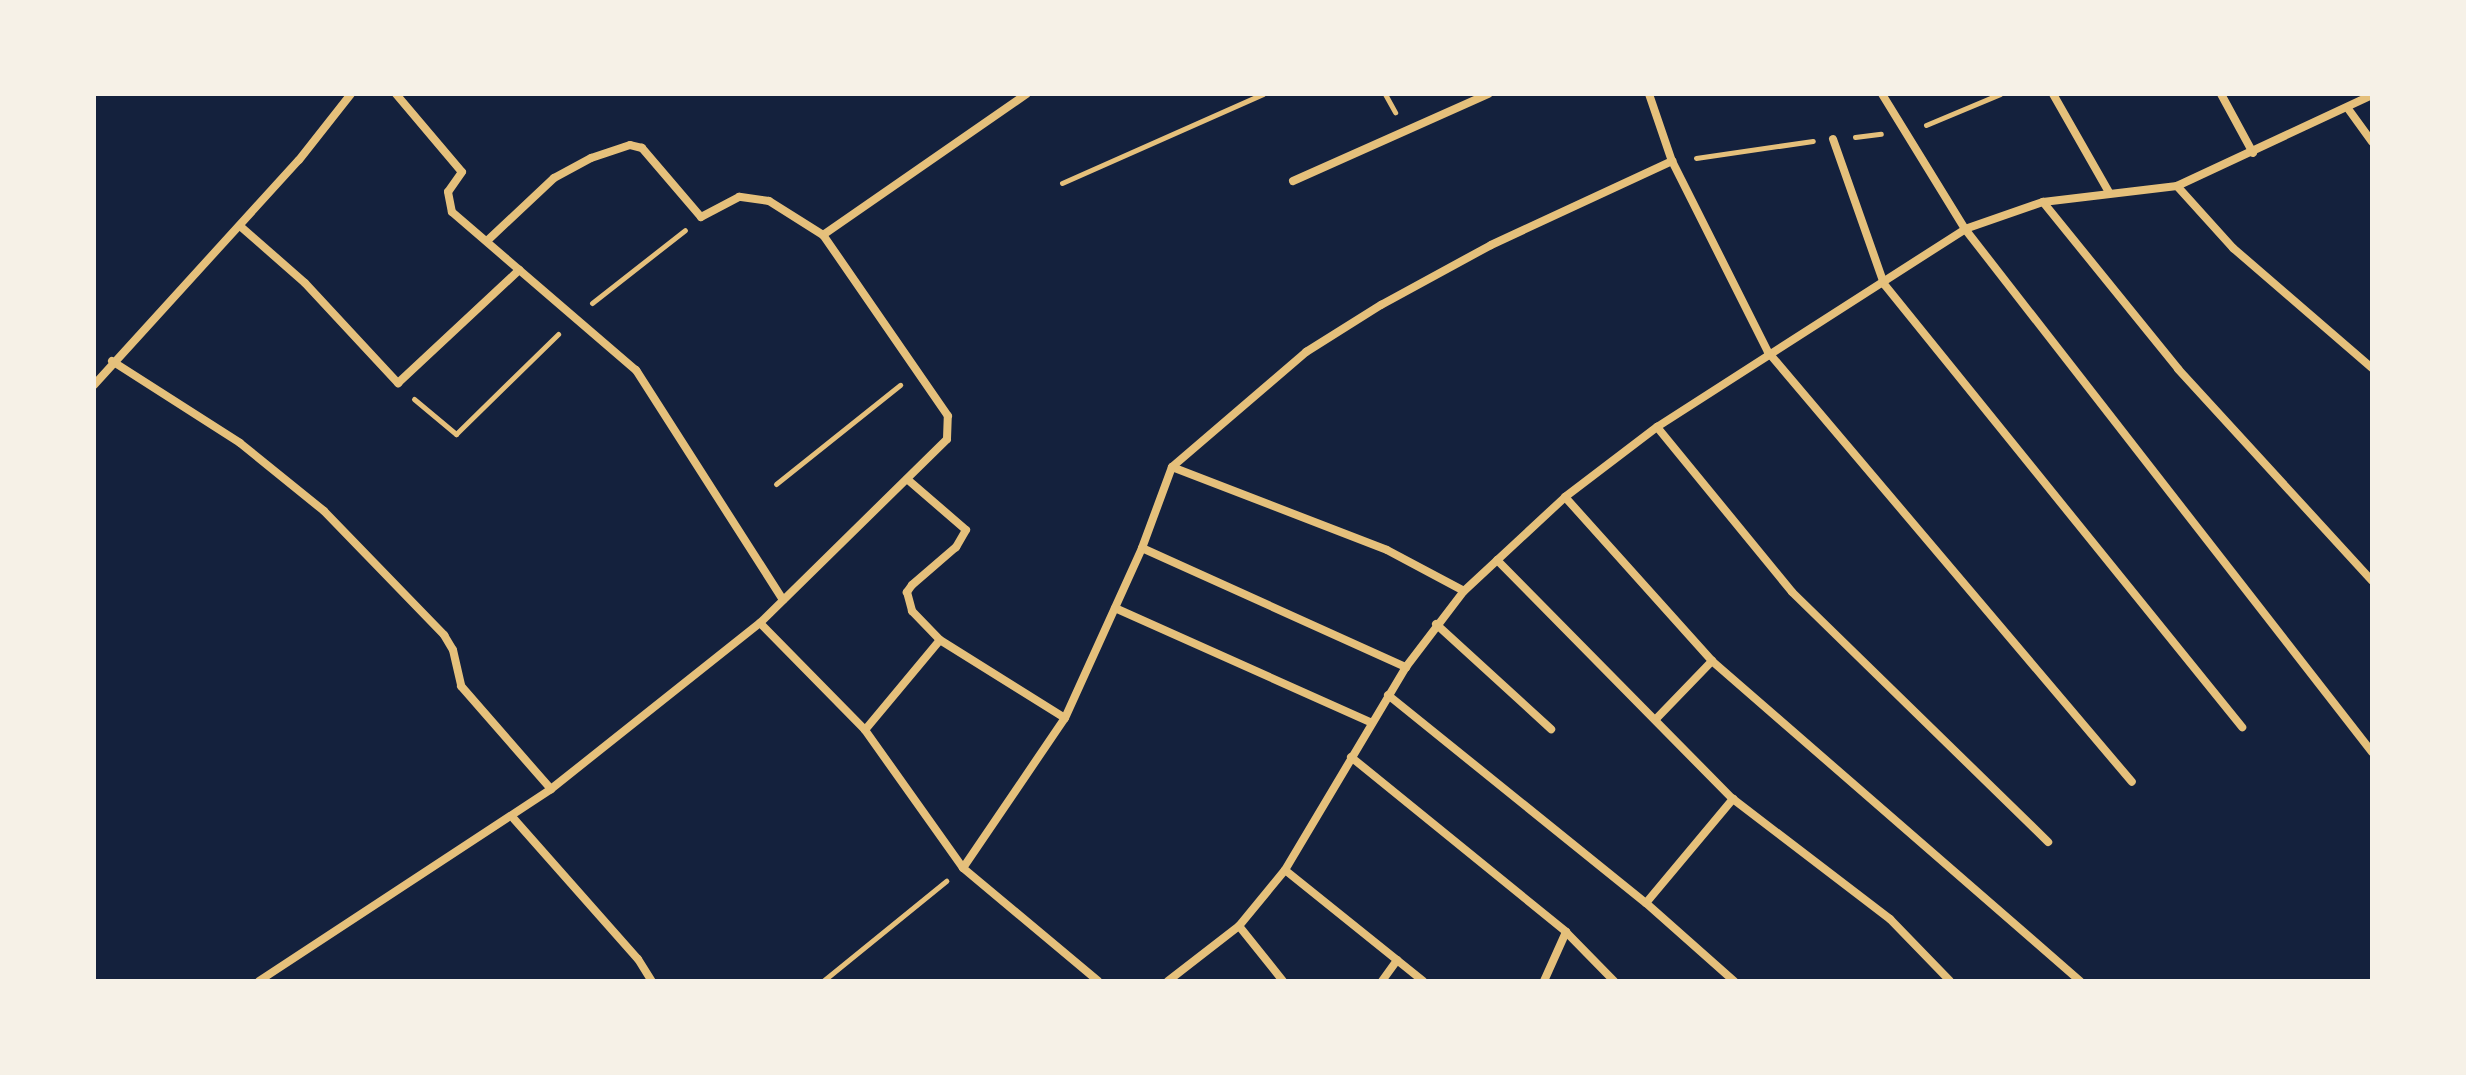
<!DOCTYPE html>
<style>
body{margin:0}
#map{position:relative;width:2466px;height:1075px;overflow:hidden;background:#14213d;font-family:"Noto Sans",sans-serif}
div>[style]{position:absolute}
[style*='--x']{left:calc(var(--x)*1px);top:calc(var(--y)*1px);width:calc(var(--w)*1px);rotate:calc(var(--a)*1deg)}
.path>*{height:5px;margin:-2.5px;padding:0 2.5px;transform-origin:2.5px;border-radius:2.5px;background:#e5c07b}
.minor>*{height:8px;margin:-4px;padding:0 4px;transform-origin:4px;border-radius:4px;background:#e5c07b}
span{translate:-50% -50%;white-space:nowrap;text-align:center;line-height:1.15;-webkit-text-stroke:8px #f6f1e7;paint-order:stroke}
.frame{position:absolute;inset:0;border:96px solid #f6f1e7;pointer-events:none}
</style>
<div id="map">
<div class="path">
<div style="--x:1385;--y:94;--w:21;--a:61"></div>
<div style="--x:1926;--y:125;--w:80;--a:-22.7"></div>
<div style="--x:1855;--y:137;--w:26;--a:-7"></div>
<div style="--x:1696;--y:158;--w:118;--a:-8.3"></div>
<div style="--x:1062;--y:183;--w:220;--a:-23.9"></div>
<div style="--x:592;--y:303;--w:118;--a:-38.1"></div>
<div style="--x:414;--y:399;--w:55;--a:39.8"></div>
<div style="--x:456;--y:434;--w:143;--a:-44.4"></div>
<div style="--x:776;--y:484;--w:159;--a:-38.6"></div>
<div style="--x:823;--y:981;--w:159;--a:-39.1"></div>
</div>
<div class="minor">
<div style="--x:396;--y:94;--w:102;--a:49.8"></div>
<div style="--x:462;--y:172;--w:24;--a:125"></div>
<div style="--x:448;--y:192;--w:20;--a:79"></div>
<div style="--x:452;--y:212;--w:243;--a:40.7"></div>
<div style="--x:636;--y:370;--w:273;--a:57.4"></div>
<div style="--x:1649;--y:94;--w:71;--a:71.1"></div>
<div style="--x:1672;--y:161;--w:214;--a:63.3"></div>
<div style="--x:1768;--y:352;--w:563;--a:49.75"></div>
<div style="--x:1882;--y:94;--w:158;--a:58.4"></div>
<div style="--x:1965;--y:229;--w:663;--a:52.11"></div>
<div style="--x:2053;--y:94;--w:113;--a:60.3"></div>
<div style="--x:2221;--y:94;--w:67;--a:61.5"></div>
<div style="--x:2349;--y:110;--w:39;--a:54"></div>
<div style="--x:1833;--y:139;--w:154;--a:70.6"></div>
<div style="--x:1884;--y:284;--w:570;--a:51.06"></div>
<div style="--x:1293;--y:181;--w:214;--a:-24"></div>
<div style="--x:2177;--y:186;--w:84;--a:47.9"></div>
<div style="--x:2233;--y:248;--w:184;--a:40.8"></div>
<div style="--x:2043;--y:202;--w:215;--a:51"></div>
<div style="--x:2178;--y:369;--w:287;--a:47.5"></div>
<div style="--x:240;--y:226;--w:86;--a:41.2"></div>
<div style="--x:305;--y:283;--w:137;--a:47.1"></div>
<div style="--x:398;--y:383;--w:166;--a:-43"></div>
<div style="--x:823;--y:235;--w:248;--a:-34.7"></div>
<div style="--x:112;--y:361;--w:152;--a:32.6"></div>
<div style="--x:240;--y:443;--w:108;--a:39"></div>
<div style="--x:324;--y:511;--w:173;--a:45.9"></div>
<div style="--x:444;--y:635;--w:17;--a:59"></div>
<div style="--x:453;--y:650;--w:37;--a:77"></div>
<div style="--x:461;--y:686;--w:137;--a:48.9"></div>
<div style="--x:94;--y:385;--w:304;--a:-47.7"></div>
<div style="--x:299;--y:160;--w:84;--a:-51.8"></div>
<div style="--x:1657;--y:427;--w:213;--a:50.7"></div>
<div style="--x:1792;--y:592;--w:358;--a:44.3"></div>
<div style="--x:1172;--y:467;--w:230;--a:21.1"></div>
<div style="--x:1387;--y:550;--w:87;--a:28"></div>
<div style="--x:907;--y:479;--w:78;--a:40.8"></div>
<div style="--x:966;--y:530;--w:20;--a:120"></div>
<div style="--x:956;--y:547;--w:58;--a:139.2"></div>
<div style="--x:912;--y:585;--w:9;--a:126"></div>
<div style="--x:907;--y:592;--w:20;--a:75"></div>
<div style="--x:912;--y:611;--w:40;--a:46"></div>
<div style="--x:940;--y:640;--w:147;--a:32"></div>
<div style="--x:1565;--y:497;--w:220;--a:48.1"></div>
<div style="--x:1712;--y:661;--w:488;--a:41"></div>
<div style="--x:1142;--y:548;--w:290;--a:24.3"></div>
<div style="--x:1497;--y:560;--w:336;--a:45.4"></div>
<div style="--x:1733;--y:799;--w:198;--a:37.4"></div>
<div style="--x:1890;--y:919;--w:86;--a:45.9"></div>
<div style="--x:1115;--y:608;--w:279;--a:24.1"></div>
<div style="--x:760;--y:623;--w:150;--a:45.5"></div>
<div style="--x:865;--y:730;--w:169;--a:54.6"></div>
<div style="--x:963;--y:868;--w:176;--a:39.9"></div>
<div style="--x:1436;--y:624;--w:156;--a:42.4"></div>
<div style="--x:1388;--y:695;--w:331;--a:38.9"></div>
<div style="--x:1646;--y:903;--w:118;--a:41.6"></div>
<div style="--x:1656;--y:719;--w:81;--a:-46"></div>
<div style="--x:865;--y:730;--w:117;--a:-50.2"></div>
<div style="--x:1351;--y:757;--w:277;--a:39.1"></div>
<div style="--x:1566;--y:932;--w:69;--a:45.6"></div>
<div style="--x:514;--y:819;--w:187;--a:48.5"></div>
<div style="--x:638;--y:959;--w:26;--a:58"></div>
<div style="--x:963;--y:868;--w:181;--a:-55.8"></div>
<div style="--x:1065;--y:718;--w:187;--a:-65.6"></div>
<div style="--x:1142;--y:548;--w:86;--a:-69.7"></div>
<div style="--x:1172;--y:467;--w:177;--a:-40.6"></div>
<div style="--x:1306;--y:352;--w:89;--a:-32.1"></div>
<div style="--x:1381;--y:305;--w:125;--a:-28.6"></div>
<div style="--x:1491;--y:245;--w:200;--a:-24.9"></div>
<div style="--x:1285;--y:870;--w:177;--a:38.8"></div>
<div style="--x:1646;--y:903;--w:136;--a:-50.1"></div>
<div style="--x:1239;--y:926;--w:70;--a:51.3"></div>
<div style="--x:259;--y:981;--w:349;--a:-33.3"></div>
<div style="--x:551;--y:789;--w:267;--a:-38.5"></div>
<div style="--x:760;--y:623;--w:262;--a:-44.5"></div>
<div style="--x:947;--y:439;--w:23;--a:-88"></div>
<div style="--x:948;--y:416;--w:220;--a:-124.6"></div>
<div style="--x:823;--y:235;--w:64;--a:-147.8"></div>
<div style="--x:769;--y:201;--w:30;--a:-172"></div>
<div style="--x:739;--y:197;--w:43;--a:152.2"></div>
<div style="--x:701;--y:217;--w:91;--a:-130.5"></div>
<div style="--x:642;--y:148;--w:12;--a:-166"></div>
<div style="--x:630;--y:145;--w:41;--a:161.6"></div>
<div style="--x:591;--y:158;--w:42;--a:151.6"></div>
<div style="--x:554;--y:178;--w:92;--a:136.8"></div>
<div style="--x:1168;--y:981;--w:90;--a:-37.8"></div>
<div style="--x:1239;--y:926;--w:72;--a:-50.6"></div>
<div style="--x:1285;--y:870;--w:236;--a:-59.2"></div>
<div style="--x:1406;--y:667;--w:96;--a:-52.7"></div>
<div style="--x:1464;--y:591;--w:138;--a:-42.9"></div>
<div style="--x:1565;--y:497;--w:116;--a:-37.3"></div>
<div style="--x:1657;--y:427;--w:366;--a:-32.7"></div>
<div style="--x:1965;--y:229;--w:83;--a:-19.1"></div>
<div style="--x:2043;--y:202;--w:135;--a:-6.8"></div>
<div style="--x:2177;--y:186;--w:215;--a:-25"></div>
<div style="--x:1382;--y:981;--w:26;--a:-54"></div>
<div style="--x:1544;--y:981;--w:54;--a:-65.8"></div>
</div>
<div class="frame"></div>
</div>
